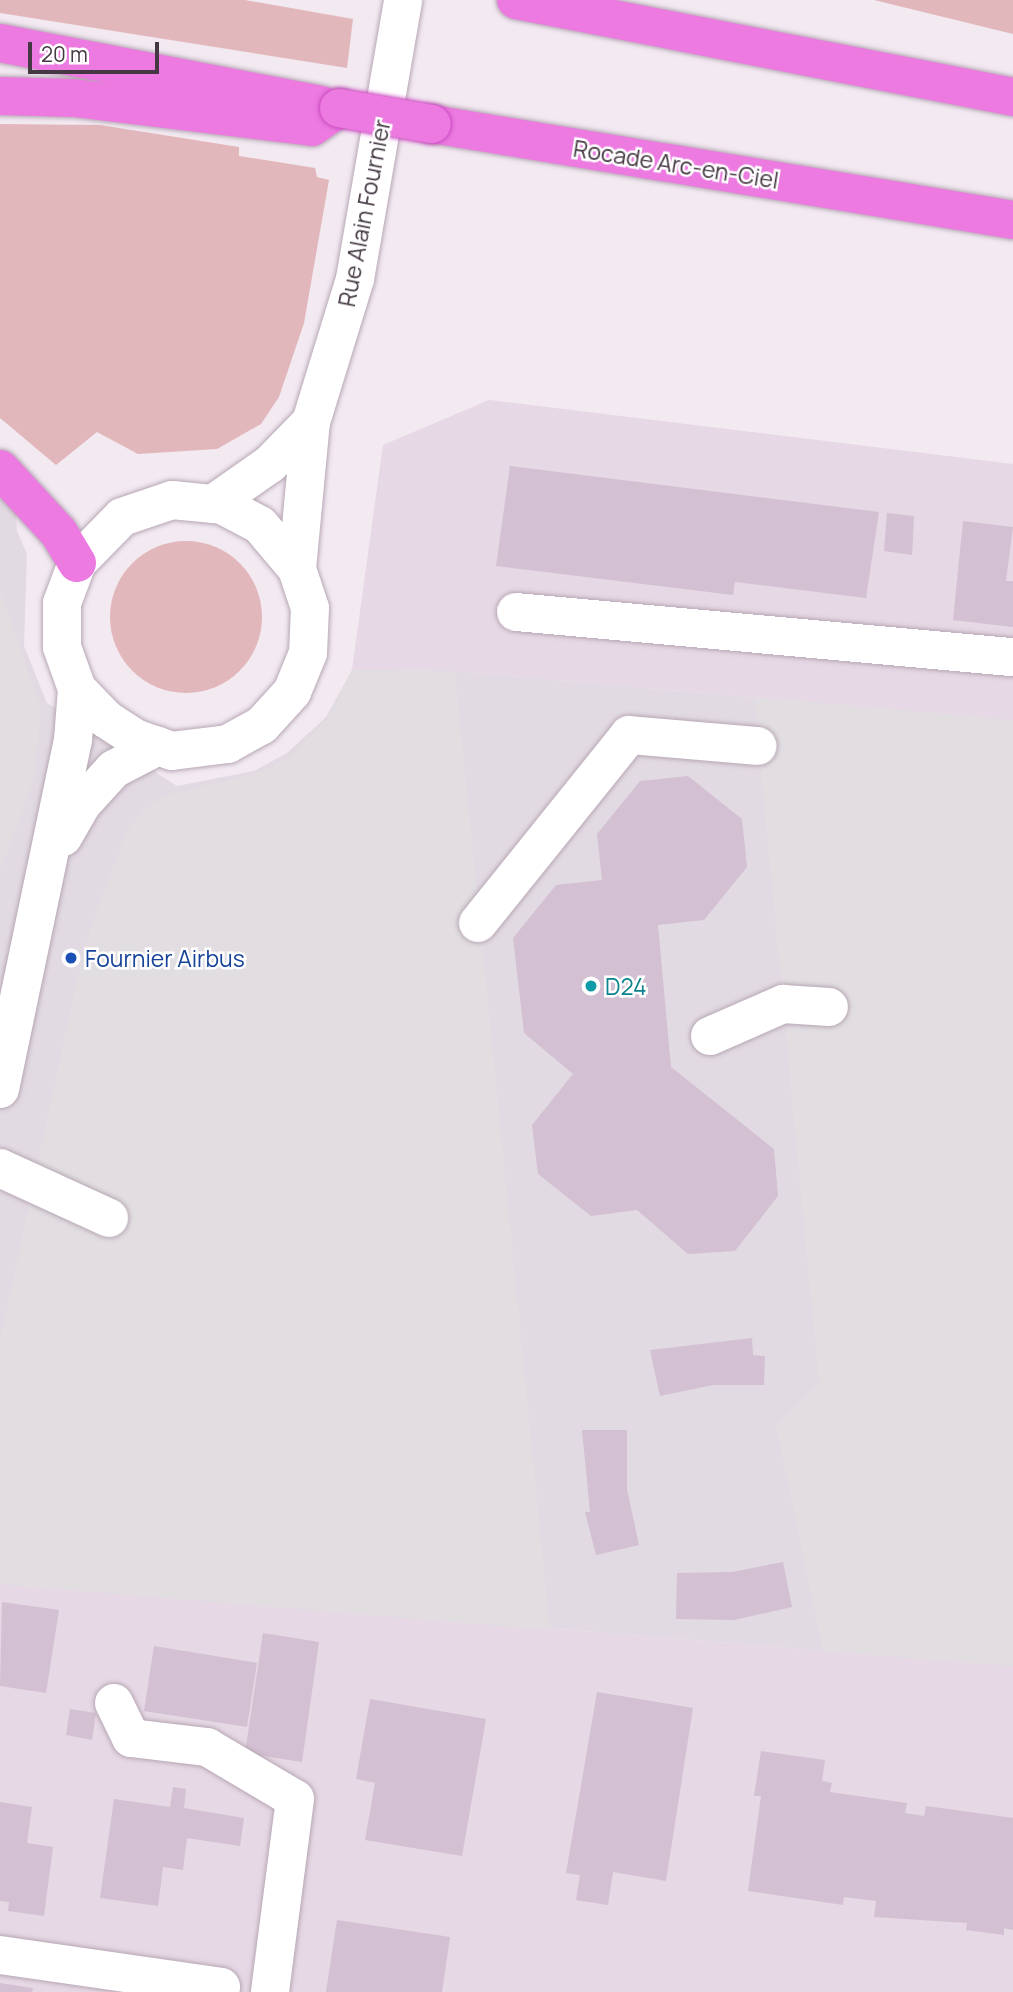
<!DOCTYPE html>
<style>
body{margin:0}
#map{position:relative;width:1013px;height:1992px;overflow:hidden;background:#f2e9f1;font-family:Manrope,sans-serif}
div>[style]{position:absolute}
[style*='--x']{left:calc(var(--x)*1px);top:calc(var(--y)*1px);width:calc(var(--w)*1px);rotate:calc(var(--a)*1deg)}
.residential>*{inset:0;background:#e6d8e4}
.industrial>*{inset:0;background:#e2dae2}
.green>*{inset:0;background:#e2b7bb}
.round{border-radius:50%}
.parking>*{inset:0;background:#e1dde1}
.building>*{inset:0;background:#d3c0d2}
.roads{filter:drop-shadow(0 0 2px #b7a7b5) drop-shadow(0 0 2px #b7a7b5)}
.minor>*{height:38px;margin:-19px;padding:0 19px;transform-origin:19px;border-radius:19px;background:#fff}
.highway>*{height:38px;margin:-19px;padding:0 19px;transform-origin:19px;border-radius:19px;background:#ec7ae0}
.bridges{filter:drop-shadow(0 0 2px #ca4bc1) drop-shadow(0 0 2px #ca4bc1)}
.highway-bridge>*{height:38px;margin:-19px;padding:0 19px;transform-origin:19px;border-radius:19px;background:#ec7ae0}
.dots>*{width:19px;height:19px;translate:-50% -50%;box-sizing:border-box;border:4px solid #fff;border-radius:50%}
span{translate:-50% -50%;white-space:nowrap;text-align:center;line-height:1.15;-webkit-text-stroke:5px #fff;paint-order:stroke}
.street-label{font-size:23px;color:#453844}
.transit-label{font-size:23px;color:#164399}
.left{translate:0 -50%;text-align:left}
.culture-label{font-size:23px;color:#0d838f}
.scale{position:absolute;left:28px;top:42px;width:131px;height:32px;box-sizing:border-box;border:4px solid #453844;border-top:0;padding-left:9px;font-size:21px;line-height:24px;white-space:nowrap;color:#453844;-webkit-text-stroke:5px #fff;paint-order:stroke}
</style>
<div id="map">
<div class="residential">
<div style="clip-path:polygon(489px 400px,1013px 464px,1013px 720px,455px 671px,352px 670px,383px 445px)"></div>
<div style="clip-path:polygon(0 1584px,1013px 1666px,1013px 1992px,0 1992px)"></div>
</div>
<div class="industrial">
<div style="clip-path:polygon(0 469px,14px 483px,17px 531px,27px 554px,24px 646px,47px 703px,177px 786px,254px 771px,287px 753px,326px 717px,352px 670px,455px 671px,1013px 720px,1013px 1666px,0 1584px)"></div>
</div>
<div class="green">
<div style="clip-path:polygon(0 0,245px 0,353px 19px,347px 68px,0 13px)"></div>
<div style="clip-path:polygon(874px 0,1013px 0,1013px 34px)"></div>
<div style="clip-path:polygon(0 124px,100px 125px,239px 147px,239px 156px,315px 168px,317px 177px,329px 180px,304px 323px,279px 397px,261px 424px,217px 449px,138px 454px,97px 432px,56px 465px,0 418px)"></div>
<div class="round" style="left:110px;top:541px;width:152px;height:152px"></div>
</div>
<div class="parking">
<div style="clip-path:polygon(0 590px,41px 709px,34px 779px,0 871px)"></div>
<div style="clip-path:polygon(352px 670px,455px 671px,550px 1630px,0 1584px,0 1341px,84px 947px,125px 835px,141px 813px,165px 795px,255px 774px,290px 757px,328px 719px)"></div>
<div style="clip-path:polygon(754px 697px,1013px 720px,1013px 1666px,823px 1651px,776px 1425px,819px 1383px)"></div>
</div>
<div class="building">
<div style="clip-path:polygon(510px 466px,879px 512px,866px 598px,735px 582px,733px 595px,496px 566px)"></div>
<div style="clip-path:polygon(887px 513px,914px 516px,912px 555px,884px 551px)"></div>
<div style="clip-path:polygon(963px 521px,1013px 527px,1006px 581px,1013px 581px,1013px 627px,953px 620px)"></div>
<div style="clip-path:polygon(688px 776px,742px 819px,747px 867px,704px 920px,658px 925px,671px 1067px,774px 1149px,778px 1196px,735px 1251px,688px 1254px,637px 1210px,591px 1216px,538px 1174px,532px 1125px,573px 1074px,524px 1033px,513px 938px,556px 885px,602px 880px,597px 834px,640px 781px)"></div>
<div style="clip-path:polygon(752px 1338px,753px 1355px,765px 1356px,764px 1385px,713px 1385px,660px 1396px,650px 1350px)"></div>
<div style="clip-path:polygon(582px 1430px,627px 1430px,627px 1489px,639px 1545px,596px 1555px,585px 1512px,590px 1512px)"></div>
<div style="clip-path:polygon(783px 1562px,792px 1607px,734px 1620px,676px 1619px,677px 1573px,732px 1572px)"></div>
<div style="clip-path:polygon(2px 1602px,59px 1610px,46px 1693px,0 1686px)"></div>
<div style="clip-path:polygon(263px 1633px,319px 1642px,302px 1762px,245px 1753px)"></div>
<div style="clip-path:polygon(154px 1646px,257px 1663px,247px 1727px,144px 1711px)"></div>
<div style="clip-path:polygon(597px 1692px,693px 1708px,666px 1881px,613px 1872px,608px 1905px,576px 1900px,580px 1875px,566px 1873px)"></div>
<div style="clip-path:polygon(370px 1699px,486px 1719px,462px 1856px,365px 1840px,375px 1783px,356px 1779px)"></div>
<div style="clip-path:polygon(70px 1709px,96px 1713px,92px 1740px,66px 1735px)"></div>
<div style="clip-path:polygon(761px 1751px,825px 1760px,822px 1781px,832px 1783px,830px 1792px,907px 1803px,905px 1813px,924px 1816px,926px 1806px,1013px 1818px,1013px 1930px,1004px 1928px,1004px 1935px,966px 1930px,967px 1923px,874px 1917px,876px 1901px,844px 1897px,843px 1905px,748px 1891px,761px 1796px,754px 1796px)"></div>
<div style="clip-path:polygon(173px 1787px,186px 1789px,184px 1808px,244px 1818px,240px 1846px,187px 1838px,183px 1870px,163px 1867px,158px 1906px,100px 1898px,114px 1799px,170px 1807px)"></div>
<div style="clip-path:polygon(0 1802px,32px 1807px,27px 1843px,53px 1847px,44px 1916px,8px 1911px,9px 1902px,0 1901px)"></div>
<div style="clip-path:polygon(337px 1920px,450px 1937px,442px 1992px,326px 1992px)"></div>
<div style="clip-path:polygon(0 1983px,33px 1988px,32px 1992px,0 1992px)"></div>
</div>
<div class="roads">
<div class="minor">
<div style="--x:213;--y:504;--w:70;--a:-35.1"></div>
<div style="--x:270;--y:464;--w:59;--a:-45.7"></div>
<div style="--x:297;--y:569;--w:148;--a:-84.6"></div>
<div style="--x:311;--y:422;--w:150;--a:-72.9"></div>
<div style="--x:355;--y:279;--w:283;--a:-80.2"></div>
<div style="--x:516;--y:612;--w:499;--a:5.2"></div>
<div style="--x:63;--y:837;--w:38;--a:-60"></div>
<div style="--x:82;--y:804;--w:47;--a:-47.6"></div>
<div style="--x:114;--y:769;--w:50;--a:-27.6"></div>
<div style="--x:478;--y:923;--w:241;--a:-51.2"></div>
<div style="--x:629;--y:735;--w:129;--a:4.9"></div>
<div style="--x:710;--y:1036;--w:80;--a:-23.7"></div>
<div style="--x:783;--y:1004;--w:46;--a:3.7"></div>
<div style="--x:0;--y:1089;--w:357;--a:-78.2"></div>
<div style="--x:73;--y:740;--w:51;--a:-85.5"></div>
<div style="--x:77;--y:689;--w:45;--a:-109.7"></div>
<div style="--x:62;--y:647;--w:44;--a:-90"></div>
<div style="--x:62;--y:603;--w:43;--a:-69.4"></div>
<div style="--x:77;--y:563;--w:64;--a:-45.6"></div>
<div style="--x:122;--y:517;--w:53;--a:-18.8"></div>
<div style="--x:172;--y:500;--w:50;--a:5.7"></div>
<div style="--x:222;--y:505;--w:43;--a:27.8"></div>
<div style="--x:260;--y:525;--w:57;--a:49.9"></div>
<div style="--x:297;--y:569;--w:41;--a:71.6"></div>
<div style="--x:310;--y:608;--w:45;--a:92.5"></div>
<div style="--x:308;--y:653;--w:42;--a:112.3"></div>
<div style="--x:292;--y:692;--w:45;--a:132.3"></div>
<div style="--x:262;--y:725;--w:39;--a:151"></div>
<div style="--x:228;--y:744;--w:56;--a:172.9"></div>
<div style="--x:172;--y:751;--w:39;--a:-161"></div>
<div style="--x:135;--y:738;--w:35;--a:-147"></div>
<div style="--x:106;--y:719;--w:42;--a:-134"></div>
<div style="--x:0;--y:1168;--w:120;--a:24.6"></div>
<div style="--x:114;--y:1703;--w:39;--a:64"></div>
<div style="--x:131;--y:1738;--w:77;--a:6.8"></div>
<div style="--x:207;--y:1747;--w:102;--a:30.6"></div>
<div style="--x:295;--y:1799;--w:195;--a:97.4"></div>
<div style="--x:0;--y:1955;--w:223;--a:8.2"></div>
<div style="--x:221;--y:1987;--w:5;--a:101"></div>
</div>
<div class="highway">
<div style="--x:516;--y:0;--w:506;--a:11.04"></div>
<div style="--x:0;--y:43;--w:327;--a:10.9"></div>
<div style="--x:0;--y:96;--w:74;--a:1.5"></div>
<div style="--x:74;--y:98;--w:240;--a:6.9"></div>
<div style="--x:312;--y:127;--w:33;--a:-35"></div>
<div style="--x:432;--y:124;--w:589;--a:9.38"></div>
<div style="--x:0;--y:469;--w:87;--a:47.3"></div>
<div style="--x:59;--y:533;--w:35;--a:59"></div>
</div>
</div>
<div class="bridges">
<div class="highway-bridge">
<div style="--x:339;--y:108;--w:94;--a:9.8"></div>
</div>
</div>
<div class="dots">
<div style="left:71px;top:958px;background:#1a4fb4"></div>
<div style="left:591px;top:986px;background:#0f9aa8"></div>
</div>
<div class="street-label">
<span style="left:676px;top:164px;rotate:9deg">Rocade Arc-en-Ciel</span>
<span style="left:364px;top:213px;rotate:-79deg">Rue Alain Fournier</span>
</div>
<div class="transit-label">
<span class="left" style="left:85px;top:958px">Fournier Airbus</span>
</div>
<div class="culture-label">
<span class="left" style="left:605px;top:986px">D24</span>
</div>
<div class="scale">20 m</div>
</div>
